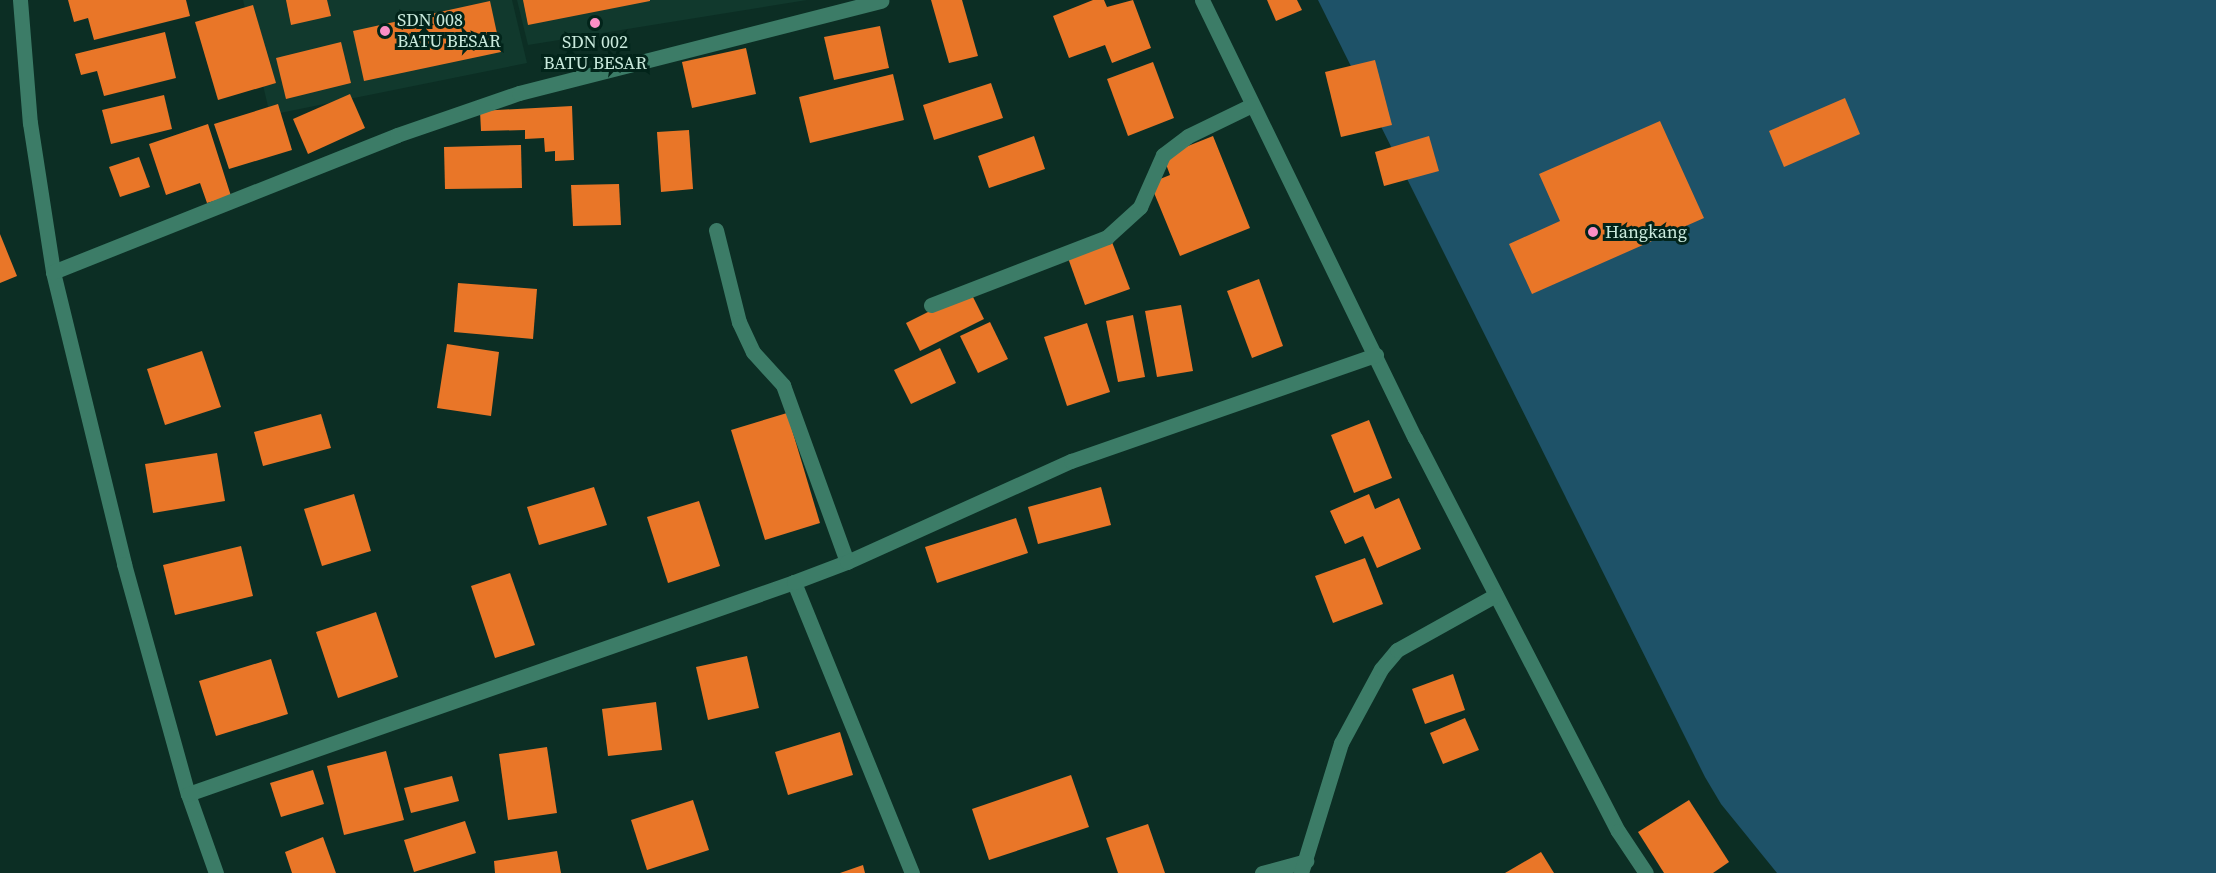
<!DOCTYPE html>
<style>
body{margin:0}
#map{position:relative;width:2216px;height:873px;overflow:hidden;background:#0c2e24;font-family:"Source Serif 4",serif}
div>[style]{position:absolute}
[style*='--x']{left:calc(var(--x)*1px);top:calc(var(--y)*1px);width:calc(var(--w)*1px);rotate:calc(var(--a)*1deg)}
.built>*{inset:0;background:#11392d}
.water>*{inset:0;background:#1e5268}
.building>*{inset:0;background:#e97628}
.minor>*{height:15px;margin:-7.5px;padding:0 7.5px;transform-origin:7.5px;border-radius:7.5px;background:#3c7c67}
.dots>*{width:16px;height:16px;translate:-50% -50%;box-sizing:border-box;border:3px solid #02241a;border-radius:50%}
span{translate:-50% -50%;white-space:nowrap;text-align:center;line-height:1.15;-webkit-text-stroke:6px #02241a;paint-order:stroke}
.poi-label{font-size:18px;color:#caeadd}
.left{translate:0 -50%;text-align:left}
</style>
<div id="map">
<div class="built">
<div style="clip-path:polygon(243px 0,512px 0,527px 63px,270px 115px)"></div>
<div style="clip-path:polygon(517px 0,807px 0,528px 45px)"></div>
</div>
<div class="water">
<div style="clip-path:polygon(1318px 0,2216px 0,2216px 873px,1777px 873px,1721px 804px,1705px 777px)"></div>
</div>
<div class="building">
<div style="clip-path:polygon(68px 0,186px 0,190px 16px,94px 40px,88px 18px,74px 22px)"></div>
<div style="clip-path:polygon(286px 0,327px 0,331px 16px,291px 25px)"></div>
<div style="clip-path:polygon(523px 0,650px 0,650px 1px,528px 25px)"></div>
<div style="clip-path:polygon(931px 0,962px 0,978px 56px,949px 63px)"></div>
<div style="clip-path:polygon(1093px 0,1104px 0,1107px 7px,1133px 0,1151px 48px,1112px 63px,1105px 45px,1069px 58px,1053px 16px)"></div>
<div style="clip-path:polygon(1267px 0,1297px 0,1302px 10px,1276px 21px)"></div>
<div style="clip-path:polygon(490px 1px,501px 52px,364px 81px,353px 31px)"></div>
<div style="clip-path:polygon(253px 5px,276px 83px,218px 100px,195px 22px)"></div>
<div style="clip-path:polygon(880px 26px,889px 68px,834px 80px,824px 37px)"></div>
<div style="clip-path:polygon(165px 32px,176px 78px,104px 96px,97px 71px,81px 75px,75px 54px)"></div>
<div style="clip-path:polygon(341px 42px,351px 83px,286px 99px,276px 58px)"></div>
<div style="clip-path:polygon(746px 48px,756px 94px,692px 108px,682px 62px)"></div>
<div style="clip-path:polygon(1375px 60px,1392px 125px,1341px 137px,1325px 72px)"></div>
<div style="clip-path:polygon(1153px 62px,1174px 118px,1128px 136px,1107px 79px)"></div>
<div style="clip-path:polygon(893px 74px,904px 120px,810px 143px,799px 97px)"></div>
<div style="clip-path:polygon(991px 83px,1003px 118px,934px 140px,923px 105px)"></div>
<div style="clip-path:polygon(350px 94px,365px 128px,308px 154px,293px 119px)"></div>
<div style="clip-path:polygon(164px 95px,172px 129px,111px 144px,102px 110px)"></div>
<div style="clip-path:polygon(1845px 98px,1860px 134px,1784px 167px,1769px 131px)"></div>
<div style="clip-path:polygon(278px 104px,292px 150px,229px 169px,214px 124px)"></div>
<div style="clip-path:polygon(572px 106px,574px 160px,555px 161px,555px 151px,545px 152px,544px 138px,525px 139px,525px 130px,481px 131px,480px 111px)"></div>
<div style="clip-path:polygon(1660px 121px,1704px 218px,1532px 294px,1509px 244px,1560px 221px,1539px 174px)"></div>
<div style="clip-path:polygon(208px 124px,231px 196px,207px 203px,200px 183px,166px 195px,149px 144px)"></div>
<div style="clip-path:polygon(689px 130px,693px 189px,661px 192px,657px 132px)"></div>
<div style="clip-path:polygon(1034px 136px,1045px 169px,989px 188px,978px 156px)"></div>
<div style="clip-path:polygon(1213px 136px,1250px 228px,1180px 256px,1150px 183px,1170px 175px,1163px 156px)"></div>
<div style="clip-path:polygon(1429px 136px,1439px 171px,1384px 186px,1375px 152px)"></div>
<div style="clip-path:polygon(521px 145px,522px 188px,445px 189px,444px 147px)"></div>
<div style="clip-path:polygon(139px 157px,150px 187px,120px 197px,109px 167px)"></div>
<div style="clip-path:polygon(619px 184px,621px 225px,573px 226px,571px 185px)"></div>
<div style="clip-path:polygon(0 234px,17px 276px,0 283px)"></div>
<div style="clip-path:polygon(1112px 242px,1130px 289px,1085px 305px,1068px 258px)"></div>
<div style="clip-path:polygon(1259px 279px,1283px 346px,1252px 358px,1227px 291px)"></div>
<div style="clip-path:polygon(458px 283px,537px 289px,533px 339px,454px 332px)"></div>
<div style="clip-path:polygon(970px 291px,984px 319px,920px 351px,906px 323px)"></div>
<div style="clip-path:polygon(1181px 305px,1193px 371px,1157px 377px,1145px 311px)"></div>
<div style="clip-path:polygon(1133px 315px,1145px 377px,1118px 382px,1106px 321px)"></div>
<div style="clip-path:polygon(990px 322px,1008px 359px,978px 373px,960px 336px)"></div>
<div style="clip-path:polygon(1087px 323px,1110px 392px,1067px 406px,1044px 337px)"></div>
<div style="clip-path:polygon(447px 344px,499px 352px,491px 416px,437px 408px)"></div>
<div style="clip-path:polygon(940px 348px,956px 383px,911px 404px,894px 370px)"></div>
<div style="clip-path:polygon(202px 351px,221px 407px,165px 425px,147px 369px)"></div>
<div style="clip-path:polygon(787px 413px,820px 523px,765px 540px,731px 430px)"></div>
<div style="clip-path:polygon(321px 414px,331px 448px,263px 466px,254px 432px)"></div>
<div style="clip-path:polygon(1369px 420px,1392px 478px,1354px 493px,1331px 435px)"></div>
<div style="clip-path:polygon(217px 453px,225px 501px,153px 513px,145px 464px)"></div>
<div style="clip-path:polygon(594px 487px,607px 525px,539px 545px,527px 507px)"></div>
<div style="clip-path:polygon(1101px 487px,1111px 525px,1038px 544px,1028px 507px)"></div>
<div style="clip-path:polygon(354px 494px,371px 551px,322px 566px,304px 509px)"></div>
<div style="clip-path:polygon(1369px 494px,1375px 509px,1399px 498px,1421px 549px,1377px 568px,1363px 536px,1345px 544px,1330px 511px)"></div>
<div style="clip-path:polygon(699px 501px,720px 566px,668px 583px,647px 517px)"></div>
<div style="clip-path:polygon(1016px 518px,1028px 553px,937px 583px,925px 547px)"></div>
<div style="clip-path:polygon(241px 546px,253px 596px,175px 615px,163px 565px)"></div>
<div style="clip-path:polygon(1365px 558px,1383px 604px,1333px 623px,1315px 576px)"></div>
<div style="clip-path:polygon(510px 573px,535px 645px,495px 658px,471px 586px)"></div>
<div style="clip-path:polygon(376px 612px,398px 677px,338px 698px,316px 632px)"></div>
<div style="clip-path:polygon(747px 656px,759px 708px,708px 720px,696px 667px)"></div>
<div style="clip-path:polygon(271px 659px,288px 714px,216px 736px,199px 681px)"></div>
<div style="clip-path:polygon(1453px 674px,1465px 710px,1425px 724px,1412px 689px)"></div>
<div style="clip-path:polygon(656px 702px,662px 750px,608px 756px,602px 709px)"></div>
<div style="clip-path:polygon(1465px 718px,1479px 750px,1443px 764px,1430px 733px)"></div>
<div style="clip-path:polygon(840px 732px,853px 775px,788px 795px,775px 752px)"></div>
<div style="clip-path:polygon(547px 747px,557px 813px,508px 820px,499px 754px)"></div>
<div style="clip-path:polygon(386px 751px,404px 820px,344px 835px,327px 766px)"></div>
<div style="clip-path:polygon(313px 770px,324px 804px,281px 817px,270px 783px)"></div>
<div style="clip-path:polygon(1071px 775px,1089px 827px,989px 860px,972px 809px)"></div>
<div style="clip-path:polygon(452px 776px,459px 801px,411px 813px,404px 788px)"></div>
<div style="clip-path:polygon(693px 800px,709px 850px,647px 870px,631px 820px)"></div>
<div style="clip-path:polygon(1689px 800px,1729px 862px,1713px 873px,1664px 873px,1638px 832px)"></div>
<div style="clip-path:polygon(465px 821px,476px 853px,414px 872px,404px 840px)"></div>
<div style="clip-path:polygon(1148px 824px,1165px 873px,1118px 873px,1106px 838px)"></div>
<div style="clip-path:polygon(323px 837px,336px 873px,292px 873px,285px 852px)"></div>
<div style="clip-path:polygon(557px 851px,561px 873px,495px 873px,494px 861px)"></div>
<div style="clip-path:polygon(1541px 852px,1554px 873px,1505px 873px)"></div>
<div style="clip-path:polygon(863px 865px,865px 873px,840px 873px)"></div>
</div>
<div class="minor">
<div style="--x:20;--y:0;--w:123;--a:85.4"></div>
<div style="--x:30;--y:123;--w:151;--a:81.2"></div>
<div style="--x:53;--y:272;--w:301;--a:76.3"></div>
<div style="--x:124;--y:564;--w:239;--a:74.5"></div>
<div style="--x:188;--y:794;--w:84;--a:70.5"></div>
<div style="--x:1202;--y:0;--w:487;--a:64.1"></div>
<div style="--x:1415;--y:438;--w:442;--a:62.7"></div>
<div style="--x:1618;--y:831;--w:50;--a:56.3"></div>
<div style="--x:716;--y:230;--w:95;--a:76"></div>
<div style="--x:739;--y:322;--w:33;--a:65"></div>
<div style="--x:753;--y:352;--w:45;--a:47.7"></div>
<div style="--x:783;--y:385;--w:188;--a:70.1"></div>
<div style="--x:53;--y:272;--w:370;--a:-21.7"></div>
<div style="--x:397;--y:135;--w:129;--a:-19"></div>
<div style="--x:519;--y:93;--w:374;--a:-14.3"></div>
<div style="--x:931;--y:305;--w:189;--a:-21.1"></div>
<div style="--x:1107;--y:237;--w:45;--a:-42.3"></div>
<div style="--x:1140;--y:207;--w:57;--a:-66.1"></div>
<div style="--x:1163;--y:155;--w:31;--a:-37"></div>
<div style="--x:1188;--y:136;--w:71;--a:-25.8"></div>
<div style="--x:188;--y:794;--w:642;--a:-19.28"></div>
<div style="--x:912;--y:873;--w:314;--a:-112.1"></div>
<div style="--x:794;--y:582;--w:57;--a:-20.7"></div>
<div style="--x:847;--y:562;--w:246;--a:-24.3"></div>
<div style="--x:1071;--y:461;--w:323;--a:-19.2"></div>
<div style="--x:1262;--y:873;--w:46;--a:-15.3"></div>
<div style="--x:1301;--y:873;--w:136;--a:-72.9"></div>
<div style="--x:1341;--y:743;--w:84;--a:-61.6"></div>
<div style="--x:1381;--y:669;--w:25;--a:-50"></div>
<div style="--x:1397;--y:650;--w:113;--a:-29.1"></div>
</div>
<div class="dots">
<div style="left:595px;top:23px;background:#fb8fc5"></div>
<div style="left:385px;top:31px;background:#fb8fc5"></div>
<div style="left:1593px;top:232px;background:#fb8fc5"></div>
</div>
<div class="poi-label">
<span class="left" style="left:397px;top:31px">SDN 008<br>BATU BESAR</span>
<span style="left:595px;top:53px">SDN 002<br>BATU BESAR</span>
<span class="left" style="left:1605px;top:232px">Hangkang</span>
</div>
</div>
